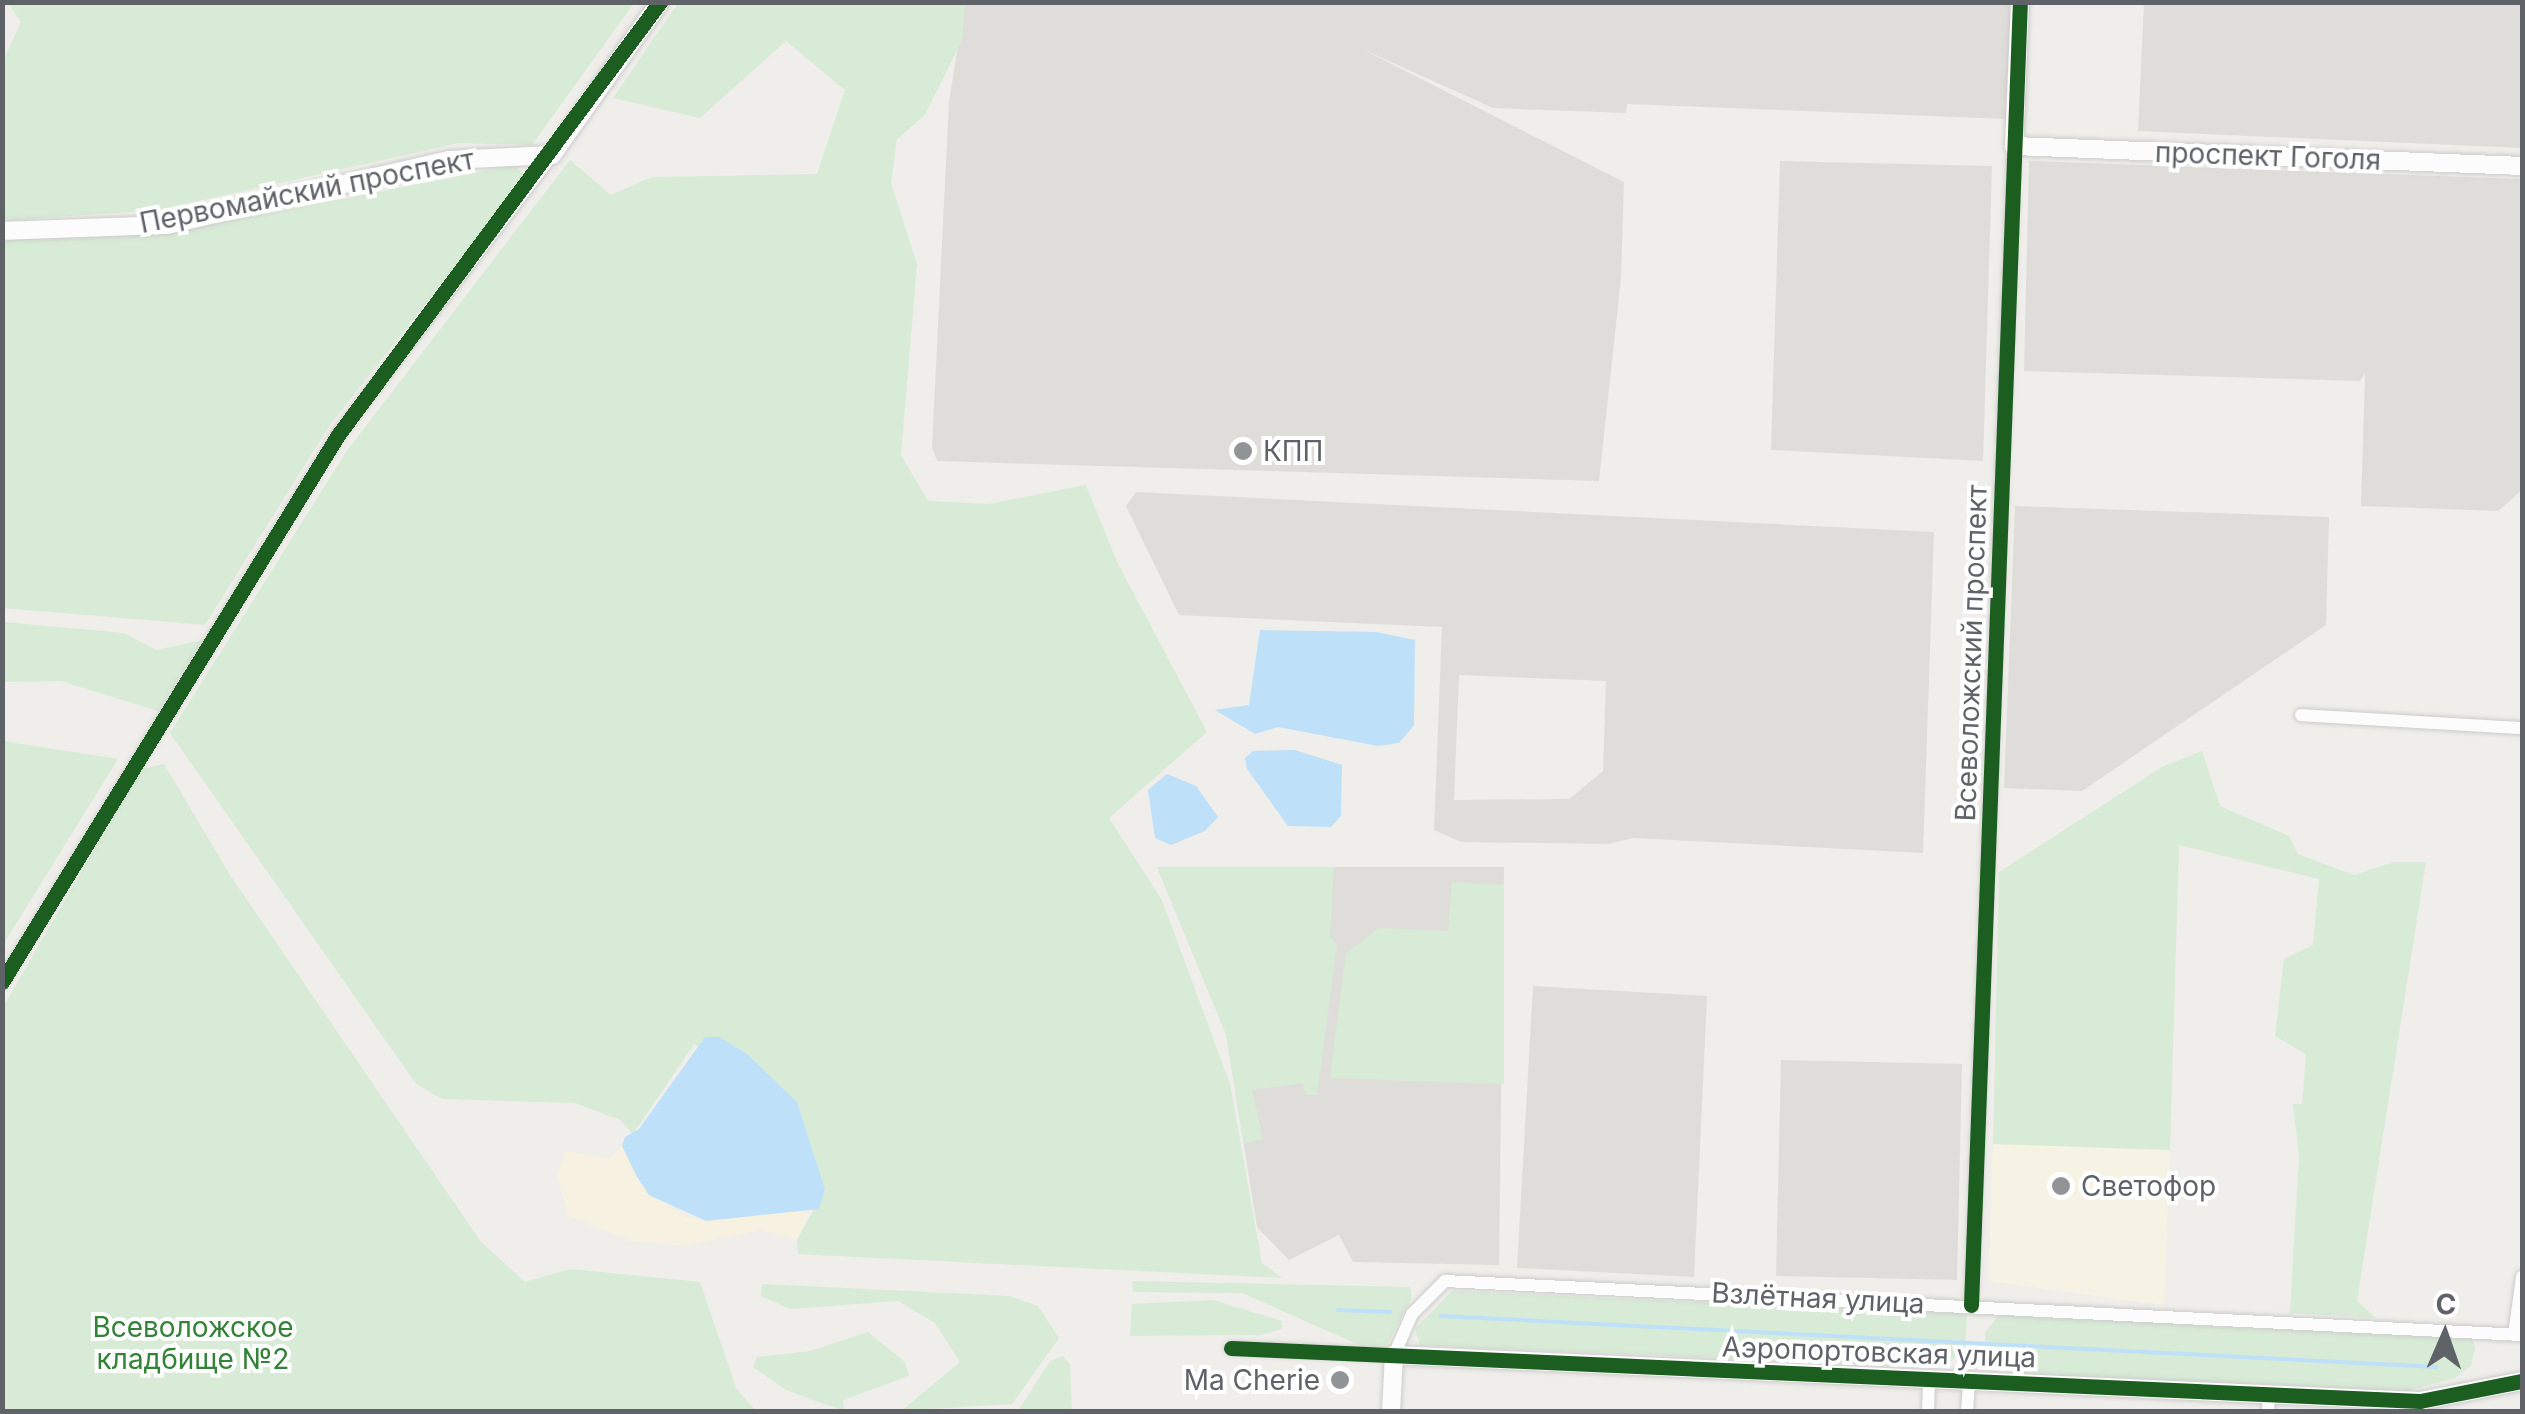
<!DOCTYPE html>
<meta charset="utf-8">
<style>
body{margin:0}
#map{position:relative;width:2525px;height:1414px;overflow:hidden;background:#efeeea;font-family:Inter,sans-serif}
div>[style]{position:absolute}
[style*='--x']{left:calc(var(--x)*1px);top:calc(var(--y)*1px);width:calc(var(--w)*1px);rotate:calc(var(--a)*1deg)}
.commercial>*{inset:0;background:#f7f3e4}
.industrial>*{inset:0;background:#dfddda}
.green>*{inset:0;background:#d8ebd6}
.sand>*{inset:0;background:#f6f1e1}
.water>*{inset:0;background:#bfe0f9}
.stream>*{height:4px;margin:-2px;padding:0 2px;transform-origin:2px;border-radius:2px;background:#bfe0f9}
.roads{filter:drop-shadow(0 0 2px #cbcccc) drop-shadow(0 0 2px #cbcccc)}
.street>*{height:12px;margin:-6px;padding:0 6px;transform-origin:6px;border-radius:6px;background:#fdfcfc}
.secondary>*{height:18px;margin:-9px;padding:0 9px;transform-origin:9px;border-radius:9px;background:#fdfcfc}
.cycleway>*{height:15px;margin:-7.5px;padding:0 7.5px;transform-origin:7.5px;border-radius:7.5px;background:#1b5e20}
.dots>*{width:28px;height:28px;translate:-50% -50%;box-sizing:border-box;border:5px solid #fff;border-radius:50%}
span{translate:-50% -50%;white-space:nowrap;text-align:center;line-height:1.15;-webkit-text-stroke:8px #fff;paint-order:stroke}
.street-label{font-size:28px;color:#5f6368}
.poi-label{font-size:28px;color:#5f6368}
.left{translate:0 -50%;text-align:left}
.right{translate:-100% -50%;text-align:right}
.park-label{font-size:28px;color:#348238}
.frame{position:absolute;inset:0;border:5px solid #5f6368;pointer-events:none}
.north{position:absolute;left:2395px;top:1284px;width:100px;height:100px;-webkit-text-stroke:8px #fff;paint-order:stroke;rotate:2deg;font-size:28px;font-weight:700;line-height:40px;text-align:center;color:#5f6368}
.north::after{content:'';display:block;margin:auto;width:35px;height:45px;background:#5f6368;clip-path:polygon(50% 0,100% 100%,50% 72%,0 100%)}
</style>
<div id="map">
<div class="commercial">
<div style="clip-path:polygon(1993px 1144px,2170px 1150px,2164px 1305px,1988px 1281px)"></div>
</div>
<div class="industrial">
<div style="clip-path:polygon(965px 3px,2012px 3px,2007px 119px,1627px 104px,1626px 113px,1493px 108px,1362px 49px,1624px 182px,1621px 278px,1599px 481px,937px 461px,932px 447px,949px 102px)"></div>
<div style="clip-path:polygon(2144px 3px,2522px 3px,2522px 148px,2138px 131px)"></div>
<div style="clip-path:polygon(1780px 161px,1992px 166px,1983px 461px,1771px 450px)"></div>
<div style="clip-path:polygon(2029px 161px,2522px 179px,2522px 490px,2498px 511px,2361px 506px,2365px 373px,2360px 381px,2024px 371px)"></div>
<div style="clip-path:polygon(evenodd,1136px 492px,1934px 532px,1923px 853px,1633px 838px,1608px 844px,1461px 842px,1434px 830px,1442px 627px,1179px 615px,1126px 506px,1136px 492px,1459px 675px,1606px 681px,1603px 771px,1569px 799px,1454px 800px,1459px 675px)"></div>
<div style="clip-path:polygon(2015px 506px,2329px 517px,2326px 625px,2082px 791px,2004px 788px)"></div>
<div style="clip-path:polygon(1157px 867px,1504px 867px,1499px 1265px,1353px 1262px,1339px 1235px,1289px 1260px,1257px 1227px,1226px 1034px)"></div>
<div style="clip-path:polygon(1533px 986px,1707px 996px,1694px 1277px,1517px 1268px)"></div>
<div style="clip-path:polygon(1781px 1060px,1962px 1064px,1957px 1280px,1776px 1276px)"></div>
</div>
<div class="green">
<div style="clip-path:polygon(8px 3px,634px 3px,532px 145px,459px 143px,158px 210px,15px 220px,3px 219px,2px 63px,21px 22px)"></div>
<div style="clip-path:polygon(678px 3px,965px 3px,962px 40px,925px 115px,897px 139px,891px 183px,917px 264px,901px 455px,928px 501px,989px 504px,1086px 485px,1117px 562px,1207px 732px,1109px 818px,1162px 900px,1230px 1084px,1262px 1263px,1282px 1278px,798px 1254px,797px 1240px,825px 1189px,797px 1102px,694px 1044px,633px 1134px,620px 1120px,575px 1103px,442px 1099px,416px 1084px,170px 733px,346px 452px,570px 160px,611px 195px,652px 177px,817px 174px,845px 90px,786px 41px,700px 118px,613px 98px)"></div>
<div style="clip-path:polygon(515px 165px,526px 176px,329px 426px,205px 625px,3px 608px,3px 240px,168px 233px)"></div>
<div style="clip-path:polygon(3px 622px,124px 633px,156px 650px,203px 640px,158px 711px,61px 681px,3px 682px)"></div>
<div style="clip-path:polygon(3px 741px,118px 759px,3px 945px,2px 741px)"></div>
<div style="clip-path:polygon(2202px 751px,2220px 806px,2289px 836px,2298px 854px,2354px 875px,2394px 862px,2426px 862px,2357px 1301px,2376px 1318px,2290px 1313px,2299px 1156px,2293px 1104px,2302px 1104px,2306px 1054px,2275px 1036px,2284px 959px,2313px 945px,2319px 879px,2179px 845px,2170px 1150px,1993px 1144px,1999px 872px,2162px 767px)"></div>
<div style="clip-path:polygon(164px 764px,230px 875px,481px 1242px,525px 1282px,570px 1269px,700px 1282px,736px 1388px,756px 1411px,3px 1411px,3px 1007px,141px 769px)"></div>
<div style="clip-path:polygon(1157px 867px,1334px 867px,1330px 937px,1337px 944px,1317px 1095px,1305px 1095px,1303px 1083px,1252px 1090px,1263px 1139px,1244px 1144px,1226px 1034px)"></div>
<div style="clip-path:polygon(1452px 882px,1504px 885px,1504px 1084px,1330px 1078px,1346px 953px,1379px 928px,1448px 931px)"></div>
<div style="clip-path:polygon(1132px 1281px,1410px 1287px,1412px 1298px,1387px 1345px,1366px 1348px,1242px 1293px,1133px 1292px)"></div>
<div style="clip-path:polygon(762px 1284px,1010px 1296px,1038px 1306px,1059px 1338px,1012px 1404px,901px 1411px,960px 1362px,935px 1323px,898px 1301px,790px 1309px,761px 1296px)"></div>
<div style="clip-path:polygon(1452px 1291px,1967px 1314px,1965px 1346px,1945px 1368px,1420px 1345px,1415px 1329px)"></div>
<div style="clip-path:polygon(1213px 1300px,1282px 1321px,1282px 1329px,1262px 1335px,1130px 1336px,1132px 1304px)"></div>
<div style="clip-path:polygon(2000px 1313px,2472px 1339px,2475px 1348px,2471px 1366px,2455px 1378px,2407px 1391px,2019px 1375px,1985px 1347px,1985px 1333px)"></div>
<div style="clip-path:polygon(868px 1332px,905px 1362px,909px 1376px,843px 1400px,844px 1411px,786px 1390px,753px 1367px,757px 1357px,810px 1351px)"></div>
<div style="clip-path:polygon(1063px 1356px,1070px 1364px,1072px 1411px,1018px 1411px,1050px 1361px)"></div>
</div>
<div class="sand">
<div style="clip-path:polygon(622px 1146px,649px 1195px,687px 1217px,706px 1221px,794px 1208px,809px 1214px,797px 1240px,761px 1230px,683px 1246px,631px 1241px,568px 1216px,557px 1175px,565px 1151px,610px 1158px)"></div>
</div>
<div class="water">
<div style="clip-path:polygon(1260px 630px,1376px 632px,1415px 640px,1414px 725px,1399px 743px,1378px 746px,1278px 727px,1255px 734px,1215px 710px,1249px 705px)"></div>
<div style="clip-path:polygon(1295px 750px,1342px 765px,1341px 816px,1331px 827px,1288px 826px,1247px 769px,1245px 758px,1253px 751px)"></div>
<div style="clip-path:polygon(1167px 774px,1196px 786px,1218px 817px,1205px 831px,1171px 845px,1155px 838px,1148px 790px)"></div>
<div style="clip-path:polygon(705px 1037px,719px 1037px,747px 1054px,797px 1102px,825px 1189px,819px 1209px,706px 1221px,649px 1195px,637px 1177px,622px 1146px,625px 1137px,639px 1129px)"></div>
</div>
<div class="stream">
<div style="--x:1338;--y:1310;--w:52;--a:2.2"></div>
<div style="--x:1441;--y:1316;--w:997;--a:2.93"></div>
</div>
<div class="roads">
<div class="street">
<div style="--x:2301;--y:715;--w:221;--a:3.4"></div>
<div style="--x:2;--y:982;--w:642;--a:-58.44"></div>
<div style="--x:338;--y:435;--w:352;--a:-52.6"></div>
<div style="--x:1971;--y:1305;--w:1160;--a:-87.88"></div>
<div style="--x:2514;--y:1335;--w:59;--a:-82.1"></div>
<div style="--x:1231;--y:1348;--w:163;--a:2.5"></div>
<div style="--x:1394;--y:1355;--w:45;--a:-66.3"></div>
<div style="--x:1412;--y:1314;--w:47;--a:-45"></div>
<div style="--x:1445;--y:1281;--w:1078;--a:2.87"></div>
<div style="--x:1928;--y:1412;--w:33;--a:-88"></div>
<div style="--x:1967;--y:1412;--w:31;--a:-86"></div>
<div style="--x:2268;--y:1412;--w:18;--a:-87"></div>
</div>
<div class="secondary">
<div style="--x:2020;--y:2;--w:144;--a:92.4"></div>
<div style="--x:2014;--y:146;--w:508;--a:2.25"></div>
<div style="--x:2;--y:231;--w:165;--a:-2.1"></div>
<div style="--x:167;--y:225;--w:289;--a:-13"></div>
<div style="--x:449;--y:160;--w:103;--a:-2.8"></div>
<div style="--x:552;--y:155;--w:187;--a:-54.8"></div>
<div style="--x:1391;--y:1412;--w:57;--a:-87"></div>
<div style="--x:1394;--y:1355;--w:1027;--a:2.57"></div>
<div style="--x:2420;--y:1401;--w:104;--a:-11.1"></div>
</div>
</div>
<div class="cycleway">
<div style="--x:2;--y:982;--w:642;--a:-58.44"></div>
<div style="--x:338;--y:435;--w:540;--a:-53.36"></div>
<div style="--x:1971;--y:1305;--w:1304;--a:-87.85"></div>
<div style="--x:1231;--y:1348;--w:1190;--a:2.55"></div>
<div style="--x:2420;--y:1401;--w:104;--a:-11.1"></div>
</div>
<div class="dots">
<div style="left:1243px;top:451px;background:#919496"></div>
<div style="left:2061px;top:1186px;background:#919496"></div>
<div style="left:1340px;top:1380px;background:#919496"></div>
</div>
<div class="street-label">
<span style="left:2268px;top:156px;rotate:2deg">проспект Гоголя</span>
<span style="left:307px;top:191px;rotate:-11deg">Первомайский проспект</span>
<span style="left:1971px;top:653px;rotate:-88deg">Всеволожский проспект</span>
<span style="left:1818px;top:1298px;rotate:3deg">Взлётная улица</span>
<span style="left:1879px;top:1352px;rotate:2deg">Аэропортовская улица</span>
</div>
<div class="poi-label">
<span class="left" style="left:1263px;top:451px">КПП</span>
<span class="left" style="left:2081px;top:1186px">Светофор</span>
<span class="right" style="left:1320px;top:1380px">Ma Cherie</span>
</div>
<div class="park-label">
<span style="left:193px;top:1343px">Всеволожское<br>кладбище №2</span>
</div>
<div class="frame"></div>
<div class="north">С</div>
</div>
